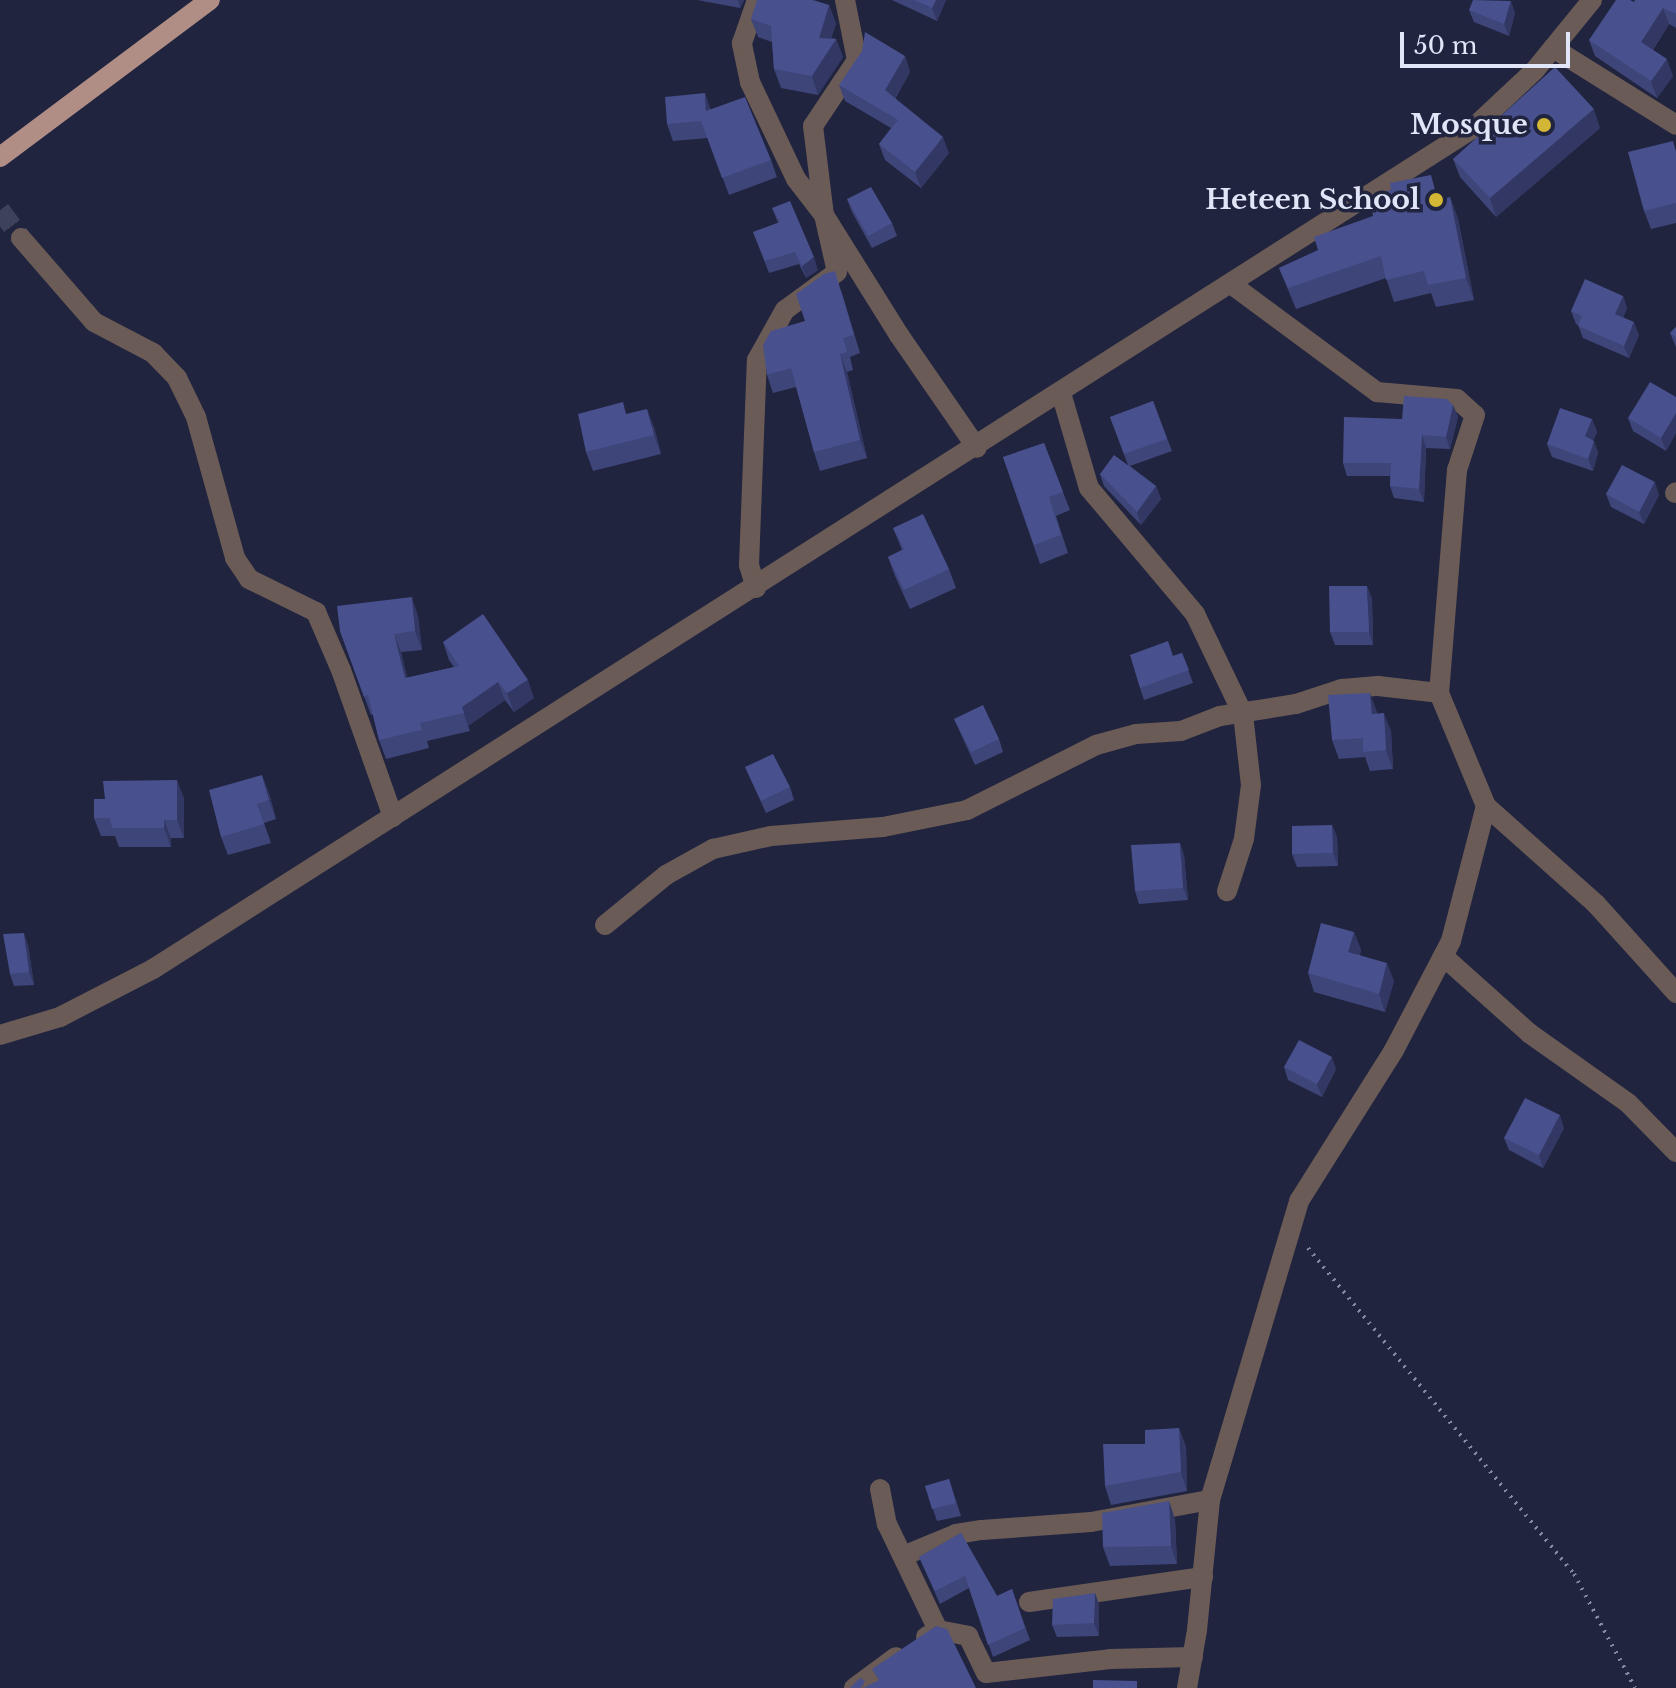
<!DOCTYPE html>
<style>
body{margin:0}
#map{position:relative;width:1676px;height:1688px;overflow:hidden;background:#20243f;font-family:"Libre Baskerville",serif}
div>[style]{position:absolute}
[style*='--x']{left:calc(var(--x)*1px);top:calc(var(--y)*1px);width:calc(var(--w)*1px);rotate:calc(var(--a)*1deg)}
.minor-tunnel>*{height:20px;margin-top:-10px;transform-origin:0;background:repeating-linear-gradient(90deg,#3d415b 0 20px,transparent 0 30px)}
.path>*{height:4px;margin-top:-2px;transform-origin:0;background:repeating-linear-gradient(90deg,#868aa0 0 2px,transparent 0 8px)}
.minor>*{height:20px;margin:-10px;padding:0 10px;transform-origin:10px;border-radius:10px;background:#6b5b56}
.tertiary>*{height:20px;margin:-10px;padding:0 10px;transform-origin:10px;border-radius:10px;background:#6b5b56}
.primary>*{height:20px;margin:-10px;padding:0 10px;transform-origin:10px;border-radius:10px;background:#b08e85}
.wall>*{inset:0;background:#3e4579}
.shaded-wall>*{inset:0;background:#323863}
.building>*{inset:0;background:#48508d}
.dots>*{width:22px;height:22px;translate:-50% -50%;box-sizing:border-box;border:4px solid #20243f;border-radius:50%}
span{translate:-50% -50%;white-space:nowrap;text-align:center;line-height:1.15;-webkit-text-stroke:7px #20243f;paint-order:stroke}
.poi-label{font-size:28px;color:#e1e5f8;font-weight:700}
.right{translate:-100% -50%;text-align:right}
.scale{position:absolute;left:1400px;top:32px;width:170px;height:36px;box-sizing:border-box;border:4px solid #e1e5f8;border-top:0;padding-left:10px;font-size:24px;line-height:28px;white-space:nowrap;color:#e1e5f8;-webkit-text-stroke:6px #20243f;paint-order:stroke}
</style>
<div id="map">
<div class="minor-tunnel">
<div style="--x:0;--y:210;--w:35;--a:53"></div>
</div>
<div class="path">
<div style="--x:1308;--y:1248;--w:421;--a:50.8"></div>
<div style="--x:1574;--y:1574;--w:129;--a:61.8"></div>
</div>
<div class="minor">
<div style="--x:845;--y:0;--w:61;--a:78.7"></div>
<div style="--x:857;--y:60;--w:79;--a:123.7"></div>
<div style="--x:813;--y:126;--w:90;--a:83"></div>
<div style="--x:824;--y:215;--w:142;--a:58"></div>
<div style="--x:899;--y:335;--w:137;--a:55.4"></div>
<div style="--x:1553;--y:48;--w:145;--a:32"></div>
<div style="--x:21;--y:238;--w:111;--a:49"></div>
<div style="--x:94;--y:322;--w:67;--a:27.7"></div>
<div style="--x:153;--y:353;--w:35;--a:46"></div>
<div style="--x:177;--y:378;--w:43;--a:64"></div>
<div style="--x:196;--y:417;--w:146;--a:74.5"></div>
<div style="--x:235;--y:558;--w:25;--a:56"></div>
<div style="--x:249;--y:579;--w:75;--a:26.2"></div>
<div style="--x:316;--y:612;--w:63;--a:66.7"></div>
<div style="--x:341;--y:670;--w:156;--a:70.5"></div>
<div style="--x:1231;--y:284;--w:182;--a:36.5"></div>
<div style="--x:1377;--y:392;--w:80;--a:5"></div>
<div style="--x:1457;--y:399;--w:24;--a:42"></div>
<div style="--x:1475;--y:415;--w:58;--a:108.1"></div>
<div style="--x:1457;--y:470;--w:224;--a:94.6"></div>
<div style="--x:1439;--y:693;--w:122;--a:67.4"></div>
<div style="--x:1486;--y:806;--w:147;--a:41.7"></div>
<div style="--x:1596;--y:904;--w:120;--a:48"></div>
<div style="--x:1061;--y:393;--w:99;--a:73.6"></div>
<div style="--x:1089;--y:488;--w:165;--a:49.9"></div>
<div style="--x:1195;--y:614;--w:111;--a:64.4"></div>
<div style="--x:1243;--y:714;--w:71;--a:83.6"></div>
<div style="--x:1251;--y:785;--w:54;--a:97.4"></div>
<div style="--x:1244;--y:839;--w:55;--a:108.1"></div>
<div style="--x:1675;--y:493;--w:1;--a:-45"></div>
<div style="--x:756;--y:588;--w:24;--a:-107"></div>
<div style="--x:749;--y:565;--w:205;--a:-87.8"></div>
<div style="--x:757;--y:360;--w:57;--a:-60.8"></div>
<div style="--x:785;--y:310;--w:64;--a:-36.2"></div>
<div style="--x:837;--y:272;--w:58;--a:-102.8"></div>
<div style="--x:824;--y:215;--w:46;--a:-127.9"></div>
<div style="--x:796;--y:179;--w:107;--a:-115.4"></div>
<div style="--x:750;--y:82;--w:40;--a:-102"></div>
<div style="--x:742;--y:43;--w:46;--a:-70.8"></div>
<div style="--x:605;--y:925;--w:79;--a:-39.3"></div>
<div style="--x:666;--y:875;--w:54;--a:-29"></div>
<div style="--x:713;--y:849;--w:59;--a:-12.6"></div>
<div style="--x:771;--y:836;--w:112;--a:-4.6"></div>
<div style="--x:883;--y:827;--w:86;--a:-11.4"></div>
<div style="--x:967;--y:810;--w:144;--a:-26.7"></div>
<div style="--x:1096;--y:745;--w:41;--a:-15.4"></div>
<div style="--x:1136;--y:734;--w:45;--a:-3.8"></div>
<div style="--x:1181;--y:731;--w:42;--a:-21"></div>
<div style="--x:1220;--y:716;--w:77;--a:-9"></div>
<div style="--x:1296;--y:704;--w:48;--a:-18.1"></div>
<div style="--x:1342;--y:689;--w:36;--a:-5"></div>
<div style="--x:1378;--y:686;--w:61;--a:6.5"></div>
<div style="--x:1443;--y:956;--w:115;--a:41.8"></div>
<div style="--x:1529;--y:1033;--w:121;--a:35.3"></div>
<div style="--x:1628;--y:1103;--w:69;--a:45.6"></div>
<div style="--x:880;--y:1489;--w:36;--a:79"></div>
<div style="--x:887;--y:1524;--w:118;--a:64.3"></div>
<div style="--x:903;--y:1556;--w:57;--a:-22.5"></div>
<div style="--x:956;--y:1534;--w:26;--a:-9"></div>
<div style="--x:982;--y:1530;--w:109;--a:-4.2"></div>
<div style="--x:1091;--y:1522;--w:121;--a:-10.5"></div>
<div style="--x:1029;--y:1602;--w:176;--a:-8.2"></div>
<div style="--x:926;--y:1637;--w:14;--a:-30"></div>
<div style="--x:938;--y:1630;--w:31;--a:11"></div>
<div style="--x:968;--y:1636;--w:41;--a:64.1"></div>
<div style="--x:986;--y:1673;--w:125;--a:-6.4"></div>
<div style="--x:1110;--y:1659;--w:83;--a:-1.4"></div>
<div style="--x:854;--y:1688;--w:52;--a:-36.4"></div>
<div style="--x:1187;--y:1688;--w:59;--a:-80.2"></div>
<div style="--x:1197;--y:1630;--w:131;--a:-84.3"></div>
<div style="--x:1210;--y:1500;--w:312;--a:-73.4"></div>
<div style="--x:1299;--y:1201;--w:178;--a:-57.8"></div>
<div style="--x:1394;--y:1050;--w:123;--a:-62.4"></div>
<div style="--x:1451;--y:941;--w:139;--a:-75.5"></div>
</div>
<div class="tertiary">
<div style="--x:0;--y:1035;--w:63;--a:-16.7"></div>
<div style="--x:60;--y:1017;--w:105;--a:-27.3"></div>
<div style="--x:153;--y:969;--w:1564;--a:-32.49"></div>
<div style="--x:1472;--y:129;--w:86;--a:-43.1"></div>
<div style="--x:1535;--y:70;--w:90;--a:-50.8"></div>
</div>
<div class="primary">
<div style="--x:0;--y:157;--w:262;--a:-36.8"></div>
</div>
<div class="wall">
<div style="clip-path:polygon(697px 0,744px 0,740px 8px)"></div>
<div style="clip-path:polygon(892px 0,946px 0,937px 21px)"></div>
<div style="clip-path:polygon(1676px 0,1676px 28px,1669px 24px,1653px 50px,1673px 76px,1657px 98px,1595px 56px,1589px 40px,1634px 2px)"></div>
<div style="clip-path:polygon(829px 5px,836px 24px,831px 38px,836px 39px,843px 57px,818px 95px,781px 88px,774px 69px,772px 42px,758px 37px,751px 19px)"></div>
<div style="clip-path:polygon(1469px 10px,1515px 13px,1509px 36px,1474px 22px)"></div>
<div style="clip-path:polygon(905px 56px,910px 72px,895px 99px,949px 153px,921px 188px,885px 160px,879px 144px,891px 128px,845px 101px,839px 85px)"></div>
<div style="clip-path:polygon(711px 109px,771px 160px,777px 177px,729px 195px,708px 138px,673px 141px,667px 124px)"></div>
<div style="clip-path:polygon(1600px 128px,1496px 217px,1460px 177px,1453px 159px)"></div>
<div style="clip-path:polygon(1676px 149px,1676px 223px,1651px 229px,1644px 211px)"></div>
<div style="clip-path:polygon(1450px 197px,1458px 219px,1474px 300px,1436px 307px,1431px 293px,1394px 302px,1386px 278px,1296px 309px,1279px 268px,1440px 200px)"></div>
<div style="clip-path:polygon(847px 199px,892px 223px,897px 236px,872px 248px,852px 212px)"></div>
<div style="clip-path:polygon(772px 208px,818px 270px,806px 278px,799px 264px,769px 273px,753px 232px,778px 223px)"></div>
<div style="clip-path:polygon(841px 290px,860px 353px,850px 357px,853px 370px,847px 372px,867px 458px,820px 471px,814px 452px,796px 387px,773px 393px,767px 375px)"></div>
<div style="clip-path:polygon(1623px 296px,1627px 308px,1623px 318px,1639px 335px,1629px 358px,1583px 338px,1578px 325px,1576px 324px,1571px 311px)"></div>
<div style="clip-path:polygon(1676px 327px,1676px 347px,1670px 333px)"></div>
<div style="clip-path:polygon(1676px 397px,1676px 433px,1666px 451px,1633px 431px,1628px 418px)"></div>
<div style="clip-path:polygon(1153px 401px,1172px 451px,1130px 466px,1156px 486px,1161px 499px,1141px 525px,1104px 486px,1100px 474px,1128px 465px,1110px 417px)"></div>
<div style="clip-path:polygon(1453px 405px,1458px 417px,1450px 449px,1426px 448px,1424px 502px,1394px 498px,1390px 486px,1390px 476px,1347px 476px,1343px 463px,1402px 419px)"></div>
<div style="clip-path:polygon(627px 414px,654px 427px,661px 454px,593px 471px,586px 452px)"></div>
<div style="clip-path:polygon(1592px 419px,1597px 432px,1593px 440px,1598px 453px,1593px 471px,1552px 457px,1547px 444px)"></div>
<div style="clip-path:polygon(1044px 443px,1070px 510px,1056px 516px,1068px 553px,1040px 564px,1003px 457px)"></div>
<div style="clip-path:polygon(1606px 494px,1659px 495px,1644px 524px,1611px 507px)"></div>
<div style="clip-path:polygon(893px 528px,949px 569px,956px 588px,910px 609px,895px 576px,888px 557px,902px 550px)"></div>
<div style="clip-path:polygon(1372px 598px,1373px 645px,1335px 645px,1330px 632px)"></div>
<div style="clip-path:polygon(418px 616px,422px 650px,401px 652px,407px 678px,454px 667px,449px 660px,443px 642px,534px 698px,514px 712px,505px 700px,468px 726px,470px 731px,427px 741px,429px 748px,386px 759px,379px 740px,373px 714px,371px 715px,340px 631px)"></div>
<div style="clip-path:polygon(1182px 653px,1193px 683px,1144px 700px,1140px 688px,1173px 656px)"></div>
<div style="clip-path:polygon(1377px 714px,1391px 731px,1393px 769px,1370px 771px,1365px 757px,1339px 759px,1332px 740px)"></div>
<div style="clip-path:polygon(954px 719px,999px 739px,1003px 752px,975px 765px)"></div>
<div style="clip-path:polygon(745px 767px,790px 787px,794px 800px,766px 813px)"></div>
<div style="clip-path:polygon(269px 793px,276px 819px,264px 823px,271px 843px,228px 855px,221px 837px)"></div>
<div style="clip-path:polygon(184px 798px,184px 838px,171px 838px,171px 847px,119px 847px,115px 836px,101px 836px,94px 818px)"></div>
<div style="clip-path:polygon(1332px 825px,1337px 837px,1338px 866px,1297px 867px,1292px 854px)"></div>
<div style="clip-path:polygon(1184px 855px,1188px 900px,1139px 904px,1135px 891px)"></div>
<div style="clip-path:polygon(1354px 932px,1361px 950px,1360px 955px,1394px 981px,1385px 1012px,1314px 992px,1308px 973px)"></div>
<div style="clip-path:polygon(28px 945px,34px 985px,14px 986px,10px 974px)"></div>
<div style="clip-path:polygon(1284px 1067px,1336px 1069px,1322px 1097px,1288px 1080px)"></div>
<div style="clip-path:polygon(1564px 1128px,1543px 1168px,1509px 1150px,1504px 1138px)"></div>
<div style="clip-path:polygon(1179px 1428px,1186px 1447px,1187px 1491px,1111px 1505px,1105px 1486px)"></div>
<div style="clip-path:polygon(949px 1479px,961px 1516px,937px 1521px,925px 1486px)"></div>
<div style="clip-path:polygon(1169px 1501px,1175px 1520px,1177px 1564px,1110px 1566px,1103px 1547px)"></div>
<div style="clip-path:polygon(961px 1533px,997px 1596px,1012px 1589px,1030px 1640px,993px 1657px,969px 1588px,940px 1604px,919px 1557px)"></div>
<div style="clip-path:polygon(1095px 1593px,1099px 1605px,1099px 1636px,1057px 1637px,1052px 1625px)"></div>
</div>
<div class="shaded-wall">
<div style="clip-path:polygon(738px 0,744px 0,740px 8px)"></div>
<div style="clip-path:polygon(936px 0,946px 0,937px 21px,932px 8px)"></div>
<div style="clip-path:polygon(1511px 1px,1515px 13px,1509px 36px,1504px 24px)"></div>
<div style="clip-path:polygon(829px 5px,836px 24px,826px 54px,836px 39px,843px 57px,818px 95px,812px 76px,819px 38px)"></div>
<div style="clip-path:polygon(1663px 8px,1669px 24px,1647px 58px,1641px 42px)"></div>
<div style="clip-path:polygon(905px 56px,910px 72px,890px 106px,885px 90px)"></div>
<div style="clip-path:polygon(1667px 59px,1673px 76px,1657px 98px,1651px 81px)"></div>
<div style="clip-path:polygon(705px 93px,711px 110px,706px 111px)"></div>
<div style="clip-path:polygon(1594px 109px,1600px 128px,1496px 217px,1490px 198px)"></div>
<div style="clip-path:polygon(943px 137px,949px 153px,921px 188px,915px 172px)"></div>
<div style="clip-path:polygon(1450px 197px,1458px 219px,1474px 300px,1466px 278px)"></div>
<div style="clip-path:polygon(814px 257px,818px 270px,806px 278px,802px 266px)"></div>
<div style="clip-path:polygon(1623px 296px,1627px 308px,1619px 326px,1615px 314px)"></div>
<div style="clip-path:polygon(1634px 322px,1639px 335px,1629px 358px,1624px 346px)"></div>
<div style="clip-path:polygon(840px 354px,847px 372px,867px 458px,860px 440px)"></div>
<div style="clip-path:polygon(1453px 405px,1458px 417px,1450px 449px,1446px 437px)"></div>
<div style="clip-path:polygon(647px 409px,654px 427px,661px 454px,654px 435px)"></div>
<div style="clip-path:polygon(1676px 413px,1676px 433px,1666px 451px,1661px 438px)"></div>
<div style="clip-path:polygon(1592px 419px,1597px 432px,1590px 448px,1585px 436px)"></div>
<div style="clip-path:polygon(1422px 435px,1426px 448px,1424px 502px,1419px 489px)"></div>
<div style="clip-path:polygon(1594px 441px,1598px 453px,1593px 471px,1588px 459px)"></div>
<div style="clip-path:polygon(1655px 482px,1659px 495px,1644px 524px,1639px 512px)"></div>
<div style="clip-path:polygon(1156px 486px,1161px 499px,1141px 525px,1137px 512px)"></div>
<div style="clip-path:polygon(1367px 586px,1372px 598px,1373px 645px,1369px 632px)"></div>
<div style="clip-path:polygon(412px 597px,418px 616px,422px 650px,415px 631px)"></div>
<div style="clip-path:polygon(394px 634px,401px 652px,412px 697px,405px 678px)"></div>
<div style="clip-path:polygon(528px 680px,534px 698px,514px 712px,507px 693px)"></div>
<div style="clip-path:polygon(498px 682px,505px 700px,468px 726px,462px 707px)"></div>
<div style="clip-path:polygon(1370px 693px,1377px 712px,1379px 733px,1372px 714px)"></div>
<div style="clip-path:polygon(1384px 713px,1391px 731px,1393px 769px,1386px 750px)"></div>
<div style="clip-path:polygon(262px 775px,269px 793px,276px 819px,269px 800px)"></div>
<div style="clip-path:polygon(177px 780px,184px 798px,184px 838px,177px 820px)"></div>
<div style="clip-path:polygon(164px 820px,171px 838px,171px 847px,164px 828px)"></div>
<div style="clip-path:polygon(1332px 825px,1337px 837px,1338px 866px,1333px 853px)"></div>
<div style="clip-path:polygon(1180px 843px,1184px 855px,1188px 900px,1183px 888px)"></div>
<div style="clip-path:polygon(1354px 932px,1361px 950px,1354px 971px,1348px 952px)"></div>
<div style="clip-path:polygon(24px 933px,28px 945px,34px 985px,29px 972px)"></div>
<div style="clip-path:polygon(1387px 963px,1394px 981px,1385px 1012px,1379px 994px)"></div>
<div style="clip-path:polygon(1332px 1057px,1336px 1069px,1322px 1097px,1317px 1084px)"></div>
<div style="clip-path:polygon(1560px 1115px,1564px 1128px,1543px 1168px,1539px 1155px)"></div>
<div style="clip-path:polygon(1179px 1428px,1186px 1447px,1187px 1491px,1181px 1472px)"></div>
<div style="clip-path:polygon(1169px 1501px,1175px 1520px,1177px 1564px,1171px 1546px)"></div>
<div style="clip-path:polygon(1095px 1593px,1099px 1605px,1099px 1636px,1094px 1623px)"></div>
</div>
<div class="building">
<div style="clip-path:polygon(757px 0,813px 0,829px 5px,819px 38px,836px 39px,812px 76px,774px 69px,771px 26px,751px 19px)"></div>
<div style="clip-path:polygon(914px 0,936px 0,932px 8px)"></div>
<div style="clip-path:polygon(1473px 0,1511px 1px,1504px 24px,1469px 10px)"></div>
<div style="clip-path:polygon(1616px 0,1630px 0,1634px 2px,1635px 0,1676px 0,1676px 14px,1663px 8px,1641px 42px,1667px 59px,1651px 81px,1589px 40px)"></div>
<div style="clip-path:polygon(865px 32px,905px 56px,885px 90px,943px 137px,915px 172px,879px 144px,898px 120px,839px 85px,862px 51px)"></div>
<div style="clip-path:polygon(1555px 67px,1594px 109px,1490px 198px,1453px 159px)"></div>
<div style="clip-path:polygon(705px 93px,706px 111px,745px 97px,771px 160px,722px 178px,701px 121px,667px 124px,665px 97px)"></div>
<div style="clip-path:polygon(1673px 141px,1676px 152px,1676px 203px,1644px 211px,1628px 152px)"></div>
<div style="clip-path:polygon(1431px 175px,1438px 201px,1450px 197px,1466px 278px,1428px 285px,1424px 271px,1386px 280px,1381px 256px,1288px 288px,1279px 268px,1318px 250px,1314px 237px,1373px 216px,1369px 195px,1391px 190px,1390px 183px)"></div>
<div style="clip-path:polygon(871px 187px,892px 223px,868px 236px,847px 199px)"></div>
<div style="clip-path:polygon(790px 201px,814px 257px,802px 266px,795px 252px,765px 261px,753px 232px,780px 222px,772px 208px)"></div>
<div style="clip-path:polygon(835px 271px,854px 335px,843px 338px,847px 352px,840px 354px,860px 440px,814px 452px,791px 368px,767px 375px,763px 345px,771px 331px,805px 321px,796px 294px,824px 274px)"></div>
<div style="clip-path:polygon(1585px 279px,1623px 296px,1615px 314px,1634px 322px,1624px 346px,1578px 326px,1582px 316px,1571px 311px)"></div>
<div style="clip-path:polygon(1676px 327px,1676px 338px,1670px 333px)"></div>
<div style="clip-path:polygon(1650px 382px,1676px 397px,1676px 413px,1661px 438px,1628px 418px)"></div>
<div style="clip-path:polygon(1404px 396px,1447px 399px,1453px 405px,1446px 437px,1422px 435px,1419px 489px,1390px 486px,1391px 463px,1343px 463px,1344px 417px,1402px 419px)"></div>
<div style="clip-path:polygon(1153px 401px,1167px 439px,1124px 454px,1110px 417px)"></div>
<div style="clip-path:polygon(623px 402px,626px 414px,647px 409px,654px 435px,586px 452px,578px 414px)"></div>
<div style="clip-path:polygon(1560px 408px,1592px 419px,1585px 436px,1594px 441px,1588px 459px,1547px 444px)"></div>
<div style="clip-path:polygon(1044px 443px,1063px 492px,1049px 497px,1061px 535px,1034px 545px,1003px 457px)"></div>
<div style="clip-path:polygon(1114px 455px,1156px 486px,1137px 512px,1100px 474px)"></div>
<div style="clip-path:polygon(1622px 465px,1655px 482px,1639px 512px,1606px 494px)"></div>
<div style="clip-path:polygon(923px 514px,949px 569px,904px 590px,888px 557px,904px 549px,893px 528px)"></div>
<div style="clip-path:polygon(1329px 586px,1367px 586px,1369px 632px,1330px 632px)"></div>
<div style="clip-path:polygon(412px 597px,415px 631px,394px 634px,405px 678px,459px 666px,443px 642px,483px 614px,528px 680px,507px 693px,498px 682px,462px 707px,464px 713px,420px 723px,422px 730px,379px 740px,368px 695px,364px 697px,340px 631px,337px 606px)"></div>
<div style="clip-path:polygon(1168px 641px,1173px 656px,1182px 653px,1189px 670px,1140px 688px,1130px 655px)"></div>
<div style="clip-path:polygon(1370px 693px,1372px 714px,1384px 713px,1386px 750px,1363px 752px,1363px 738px,1332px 740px,1328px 695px)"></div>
<div style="clip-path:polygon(983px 705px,999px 739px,971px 752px,954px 719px)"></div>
<div style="clip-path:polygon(773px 754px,790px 787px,761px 801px,745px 767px)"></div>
<div style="clip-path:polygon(262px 775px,269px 800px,257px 804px,264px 824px,221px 837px,209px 790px)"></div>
<div style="clip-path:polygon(177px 780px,177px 820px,164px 820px,164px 828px,112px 828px,110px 818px,94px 818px,94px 799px,105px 799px,103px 781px)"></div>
<div style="clip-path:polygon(1332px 825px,1333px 853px,1292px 854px,1292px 826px)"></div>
<div style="clip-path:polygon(1180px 843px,1183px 888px,1135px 891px,1131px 845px)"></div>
<div style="clip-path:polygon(1321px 923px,1354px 932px,1348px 952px,1387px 963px,1379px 994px,1308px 973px)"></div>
<div style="clip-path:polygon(24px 933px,29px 972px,10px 974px,3px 934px)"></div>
<div style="clip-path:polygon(1299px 1040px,1332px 1057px,1317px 1084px,1284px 1067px)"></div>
<div style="clip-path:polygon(1525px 1098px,1560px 1115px,1539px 1155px,1504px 1138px)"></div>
<div style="clip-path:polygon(1179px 1428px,1181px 1472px,1105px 1486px,1103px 1444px,1145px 1444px,1145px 1430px)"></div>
<div style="clip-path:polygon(949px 1479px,956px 1503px,932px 1509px,925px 1486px)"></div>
<div style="clip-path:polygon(1169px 1501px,1171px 1546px,1103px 1547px,1102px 1513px)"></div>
<div style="clip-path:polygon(961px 1533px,997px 1596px,1012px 1589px,1025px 1628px,988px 1645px,965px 1576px,935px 1591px,919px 1557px)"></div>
<div style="clip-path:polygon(1095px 1593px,1094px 1623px,1052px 1625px,1053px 1599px)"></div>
<div style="clip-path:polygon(936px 1626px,947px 1629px,976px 1688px,863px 1688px,879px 1680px,872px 1669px)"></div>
<div style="clip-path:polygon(860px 1678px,865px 1681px,861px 1688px,850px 1688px)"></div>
<div style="clip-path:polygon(1093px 1680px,1137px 1681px,1137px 1688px,1093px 1688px)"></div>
</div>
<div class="dots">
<div style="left:1544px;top:125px;background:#d3b635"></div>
<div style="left:1436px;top:200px;background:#d3b635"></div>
</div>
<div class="poi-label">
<span class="right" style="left:1528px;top:125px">Mosque</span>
<span class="right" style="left:1420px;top:200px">Heteen School</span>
</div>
<div class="scale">50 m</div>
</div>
